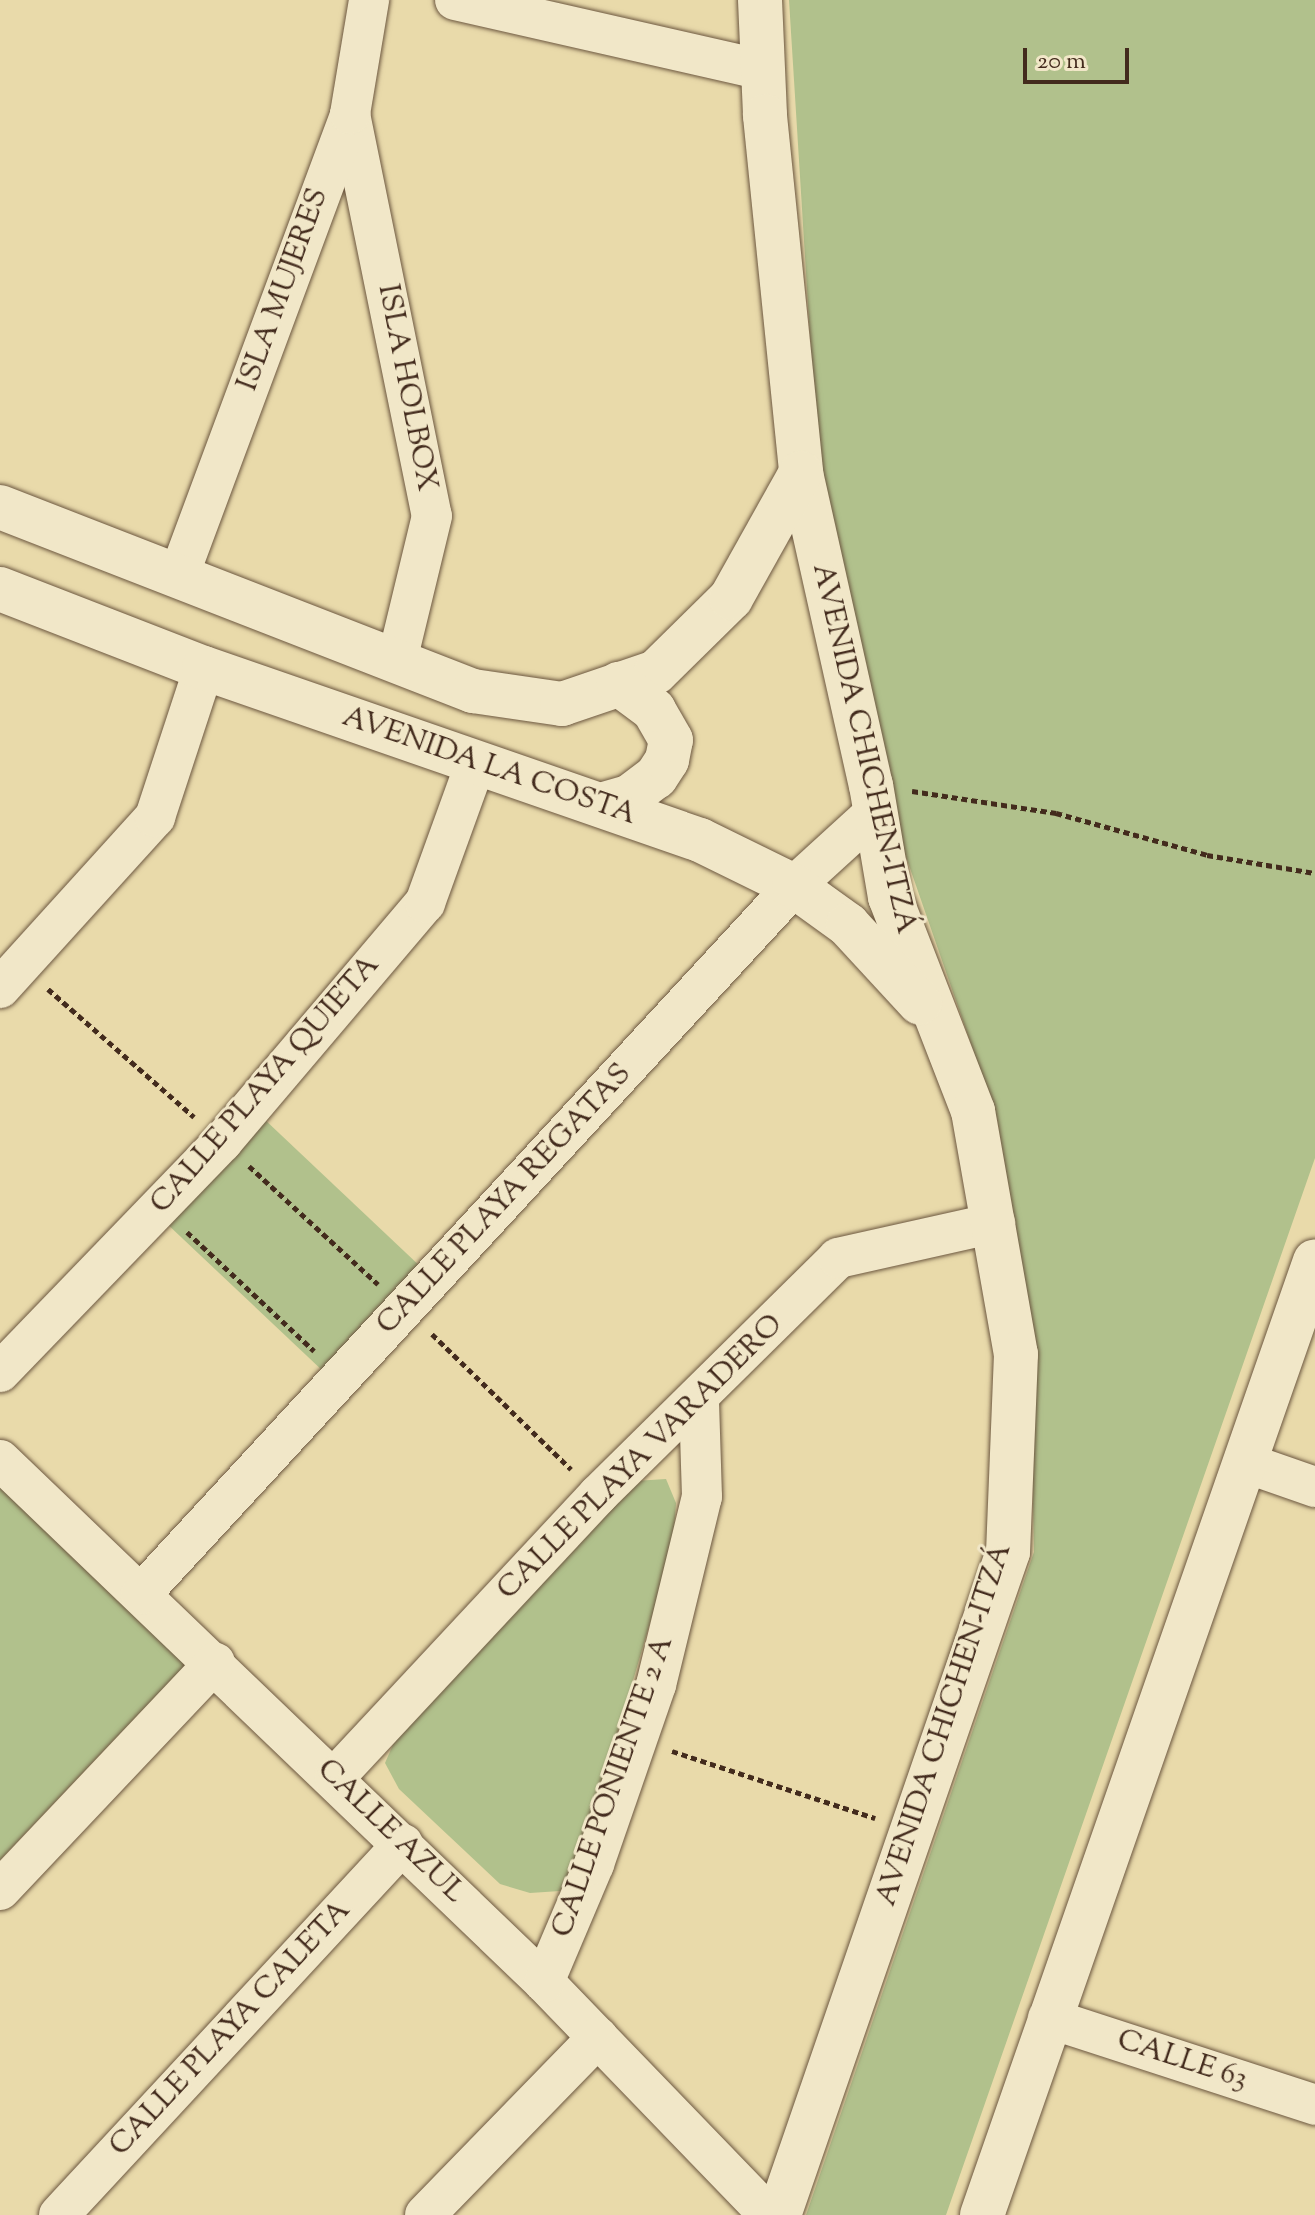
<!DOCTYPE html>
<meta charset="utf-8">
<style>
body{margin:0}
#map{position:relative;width:1315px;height:2215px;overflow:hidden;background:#e9daaa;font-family:"Sorts Mill Goudy",serif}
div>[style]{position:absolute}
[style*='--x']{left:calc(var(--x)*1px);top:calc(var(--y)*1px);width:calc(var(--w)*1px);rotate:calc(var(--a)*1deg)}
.green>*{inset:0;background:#b1c18c}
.path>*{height:5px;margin-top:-2.5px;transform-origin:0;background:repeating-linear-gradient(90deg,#432b1d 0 6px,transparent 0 10px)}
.roads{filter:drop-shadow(0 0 2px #6c5740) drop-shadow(0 0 2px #6c5740)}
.minor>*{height:40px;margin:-20px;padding:0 20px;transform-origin:20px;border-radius:20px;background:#f1e7c8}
.secondary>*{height:44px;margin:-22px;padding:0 22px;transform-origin:22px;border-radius:22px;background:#f1e7c8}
span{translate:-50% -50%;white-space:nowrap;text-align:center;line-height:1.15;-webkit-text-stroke:6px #f1e7c8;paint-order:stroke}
.street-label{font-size:30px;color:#432b1d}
.scale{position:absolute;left:1023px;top:48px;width:106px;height:36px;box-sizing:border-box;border:4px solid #432b1d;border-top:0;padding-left:10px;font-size:24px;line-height:28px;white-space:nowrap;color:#432b1d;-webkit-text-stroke:6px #f1e7c8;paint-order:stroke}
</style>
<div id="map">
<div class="green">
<div style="clip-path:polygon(789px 0,1315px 0,1315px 1158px,946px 2215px,806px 2215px,1034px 1552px,1029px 1305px,997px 1119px,895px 825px,818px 465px)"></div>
<div style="clip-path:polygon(262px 1117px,423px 1269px,325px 1373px,164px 1221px)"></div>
<div style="clip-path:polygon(0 1465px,191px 1659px,0 1860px)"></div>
<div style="clip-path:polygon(666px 1479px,676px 1503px,673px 1545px,580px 1860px,560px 1891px,530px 1893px,500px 1884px,399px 1789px,385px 1763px,395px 1740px,635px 1481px)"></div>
</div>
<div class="path">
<div style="--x:912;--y:791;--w:146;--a:8.7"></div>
<div style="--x:1056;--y:813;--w:157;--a:15.5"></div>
<div style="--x:1207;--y:855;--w:109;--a:9.5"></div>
<div style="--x:48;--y:989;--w:194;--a:41.2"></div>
<div style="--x:249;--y:1166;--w:175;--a:42.5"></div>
<div style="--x:187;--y:1232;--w:174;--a:43.1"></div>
<div style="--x:432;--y:1334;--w:194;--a:44.2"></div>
<div style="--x:672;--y:1751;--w:214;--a:18.3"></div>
</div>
<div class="roads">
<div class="minor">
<div style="--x:455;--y:0;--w:316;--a:12.8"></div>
<div style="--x:350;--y:114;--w:410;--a:78.5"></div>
<div style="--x:432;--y:516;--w:149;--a:103.6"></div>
<div style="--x:179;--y:575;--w:492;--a:-69.6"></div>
<div style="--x:350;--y:114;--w:116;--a:-80.5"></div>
<div style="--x:0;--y:988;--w:231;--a:-47.8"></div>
<div style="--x:155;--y:817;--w:157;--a:-71.8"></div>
<div style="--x:0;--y:1372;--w:320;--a:-46"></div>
<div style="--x:222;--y:1142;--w:314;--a:-49.7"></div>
<div style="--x:425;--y:903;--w:150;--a:-70.1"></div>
<div style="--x:0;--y:1460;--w:754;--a:43.82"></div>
<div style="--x:544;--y:1982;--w:324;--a:46"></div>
<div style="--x:1246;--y:1463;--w:73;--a:19.2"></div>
<div style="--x:141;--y:1594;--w:963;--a:-47.31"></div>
<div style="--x:794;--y:886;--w:111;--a:-42.4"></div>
<div style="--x:335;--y:1777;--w:386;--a:-47"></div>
<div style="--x:598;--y:1495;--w:337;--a:-44.6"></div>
<div style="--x:838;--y:1258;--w:161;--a:-12.6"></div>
<div style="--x:0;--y:1890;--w:313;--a:-46.6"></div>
<div style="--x:544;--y:1982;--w:128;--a:-67"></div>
<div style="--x:594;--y:1864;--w:189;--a:-70.9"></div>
<div style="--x:656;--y:1685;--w:194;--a:-76.3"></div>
<div style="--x:702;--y:1497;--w:96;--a:-91.8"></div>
<div style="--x:1048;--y:2018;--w:281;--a:18"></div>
<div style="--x:59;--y:2215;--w:506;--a:-47.16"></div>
<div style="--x:425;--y:2215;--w:248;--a:-45.8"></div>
</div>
<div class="secondary">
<div style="--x:760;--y:0;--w:116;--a:87.5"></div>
<div style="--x:765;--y:116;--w:359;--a:84.2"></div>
<div style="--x:801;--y:473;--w:320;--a:77.4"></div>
<div style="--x:871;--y:785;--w:114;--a:80.4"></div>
<div style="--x:890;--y:897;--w:230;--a:68.8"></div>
<div style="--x:973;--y:1111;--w:247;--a:80"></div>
<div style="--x:1016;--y:1354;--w:198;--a:92.3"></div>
<div style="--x:1008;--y:1552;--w:701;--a:109.05"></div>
<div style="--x:0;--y:507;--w:508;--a:21.26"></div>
<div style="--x:473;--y:691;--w:90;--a:8.3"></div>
<div style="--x:562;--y:704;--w:99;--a:-18.8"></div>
<div style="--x:656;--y:672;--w:105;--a:-44.6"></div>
<div style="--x:731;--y:598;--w:143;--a:-60.8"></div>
<div style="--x:0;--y:589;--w:219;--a:21.2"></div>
<div style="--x:204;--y:668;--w:525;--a:19.13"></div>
<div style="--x:700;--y:840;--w:105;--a:26.1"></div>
<div style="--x:794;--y:886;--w:67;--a:35.8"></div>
<div style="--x:848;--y:925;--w:106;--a:47.3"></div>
<div style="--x:601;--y:805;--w:29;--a:-16"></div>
<div style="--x:629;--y:797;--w:34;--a:-37"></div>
<div style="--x:656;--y:777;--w:20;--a:-57"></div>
<div style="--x:667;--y:760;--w:20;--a:-79"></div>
<div style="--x:671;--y:740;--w:34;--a:-120"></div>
<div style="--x:654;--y:710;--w:44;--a:-143.4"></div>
<div style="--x:982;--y:2215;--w:1010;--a:-70.76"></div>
</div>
</div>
<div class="street-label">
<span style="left:284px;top:290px;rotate:-70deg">ISLA MUJERES</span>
<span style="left:406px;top:388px;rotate:79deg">ISLA HOLBOX</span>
<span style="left:863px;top:749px;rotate:77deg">AVENIDA CHICHEN-ITZÁ</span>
<span style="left:489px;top:767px;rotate:19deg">AVENIDA LA COSTA</span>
<span style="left:266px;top:1085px;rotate:-49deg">CALLE PLAYA QUIETA</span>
<span style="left:505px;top:1200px;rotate:-47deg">CALLE PLAYA REGATAS</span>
<span style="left:641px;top:1458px;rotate:-45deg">CALLE PLAYA VARADERO</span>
<span style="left:945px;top:1725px;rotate:-72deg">AVENIDA CHICHEN-ITZÁ</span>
<span style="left:614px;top:1787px;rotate:-71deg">CALLE PONIENTE 2 A</span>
<span style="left:390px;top:1832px;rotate:44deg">CALLE AZUL</span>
<span style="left:231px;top:2029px;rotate:-47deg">CALLE PLAYA CALETA</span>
<span style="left:1182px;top:2061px;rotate:18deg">CALLE 63</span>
</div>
<div class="scale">20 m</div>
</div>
